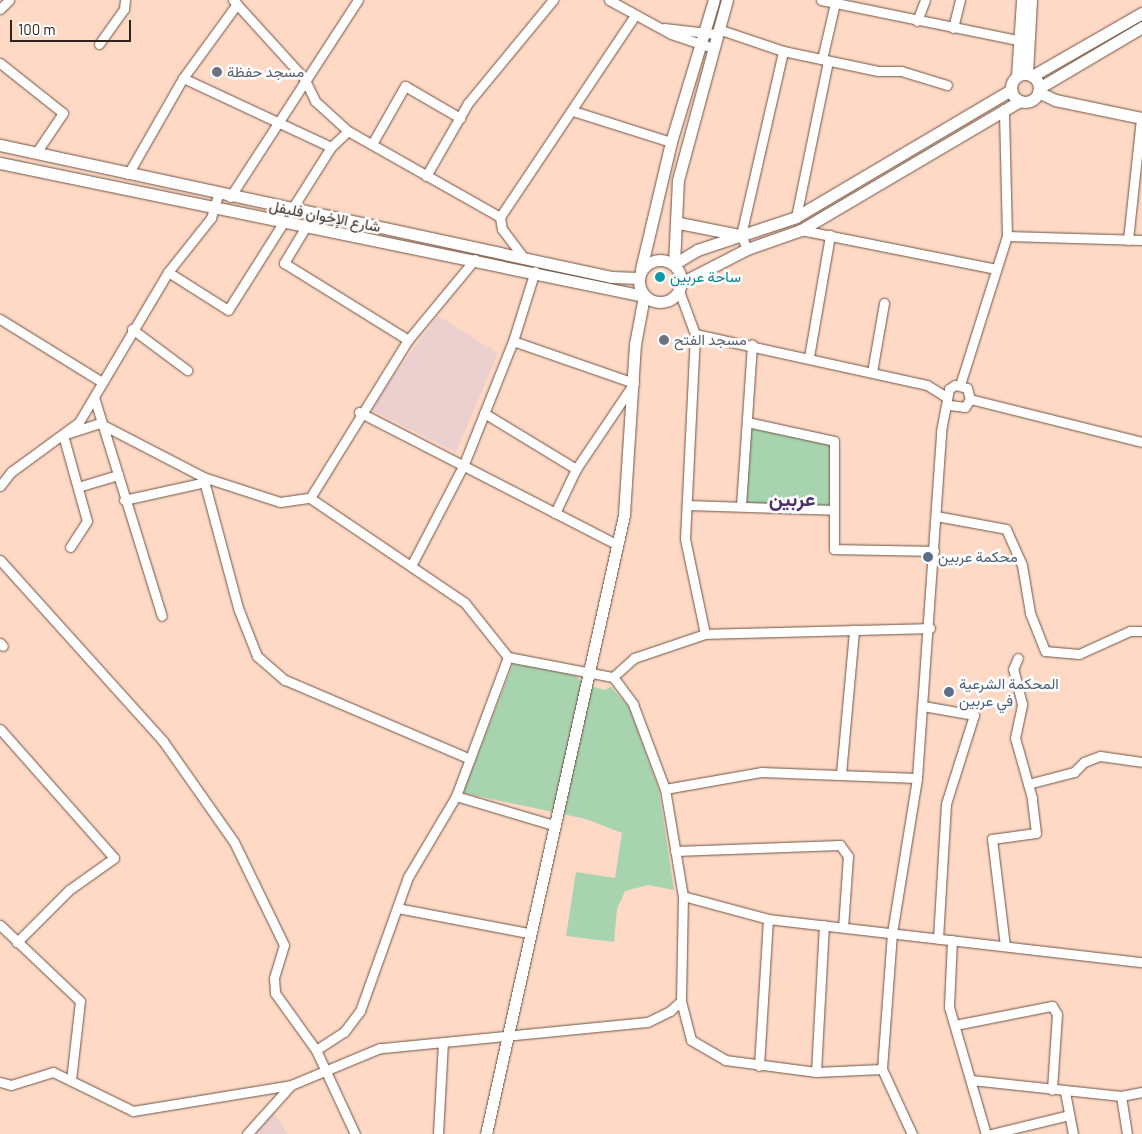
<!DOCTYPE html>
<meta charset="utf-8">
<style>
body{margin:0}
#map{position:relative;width:1142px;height:1134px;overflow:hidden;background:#fdd9c6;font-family:Barlow,Vazirmatn,sans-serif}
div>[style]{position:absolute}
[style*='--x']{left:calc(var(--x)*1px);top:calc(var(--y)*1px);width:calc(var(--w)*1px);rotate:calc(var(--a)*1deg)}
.education>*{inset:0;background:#ebd0cf}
.green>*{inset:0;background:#a7d4af}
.roads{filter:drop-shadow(0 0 1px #705343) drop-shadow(0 0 1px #705343)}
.minor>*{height:9px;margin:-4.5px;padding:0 4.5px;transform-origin:4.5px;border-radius:4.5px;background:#fff}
.major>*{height:11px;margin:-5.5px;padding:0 5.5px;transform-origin:5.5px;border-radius:5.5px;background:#fff}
.major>.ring{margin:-5.5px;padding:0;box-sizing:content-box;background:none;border:11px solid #fff;border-radius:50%}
.dots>*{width:14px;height:14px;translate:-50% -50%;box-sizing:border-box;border:2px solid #fff;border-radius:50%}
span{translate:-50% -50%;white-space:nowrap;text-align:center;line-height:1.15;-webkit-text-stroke:5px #fff;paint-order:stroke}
.worship-label{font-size:15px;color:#5b616d}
.left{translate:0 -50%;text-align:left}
.street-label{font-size:15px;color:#30241d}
.culture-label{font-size:15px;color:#0d838f}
.service-label{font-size:15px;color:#4e5e75}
.district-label{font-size:20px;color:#4d2f69;font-weight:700}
.scale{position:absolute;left:10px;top:20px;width:121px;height:22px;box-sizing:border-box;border:2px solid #30241d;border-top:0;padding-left:6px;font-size:15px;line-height:18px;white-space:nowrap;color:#30241d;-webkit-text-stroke:4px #fff;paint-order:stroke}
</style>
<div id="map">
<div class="education">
<div style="clip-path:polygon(438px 316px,498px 353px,456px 452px,369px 409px)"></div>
<div style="clip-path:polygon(273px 1112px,288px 1134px,253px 1134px)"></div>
</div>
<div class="green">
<div style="clip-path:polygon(751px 427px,831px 443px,831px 507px,745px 503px)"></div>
<div style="clip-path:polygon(513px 664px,573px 673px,584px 684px,604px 690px,611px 687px,629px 707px,659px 790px,674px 890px,648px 885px,625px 891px,617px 909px,614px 942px,566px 936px,576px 872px,615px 878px,622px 833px,586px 819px,463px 793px)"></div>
</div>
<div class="roads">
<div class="minor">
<div style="--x:233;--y:0;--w:105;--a:47.7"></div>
<div style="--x:304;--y:78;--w:25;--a:64"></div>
<div style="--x:315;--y:101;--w:45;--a:42.3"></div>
<div style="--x:348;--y:131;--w:175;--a:29.5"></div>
<div style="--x:500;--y:217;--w:12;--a:81"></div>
<div style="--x:502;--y:229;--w:34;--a:53"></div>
<div style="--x:609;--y:0;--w:71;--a:28.7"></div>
<div style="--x:671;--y:34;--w:44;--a:18.4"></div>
<div style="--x:821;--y:0;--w:201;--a:11.5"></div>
<div style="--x:237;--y:4;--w:92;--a:126.1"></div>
<div style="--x:183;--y:78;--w:163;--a:25"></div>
<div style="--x:0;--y:9;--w:13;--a:-45"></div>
<div style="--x:917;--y:21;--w:22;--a:-69"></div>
<div style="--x:664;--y:28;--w:52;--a:6.6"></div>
<div style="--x:953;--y:28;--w:29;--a:-76"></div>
<div style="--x:718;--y:29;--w:69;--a:18.7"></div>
<div style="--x:783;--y:51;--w:97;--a:11.9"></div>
<div style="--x:878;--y:71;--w:23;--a:0"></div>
<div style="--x:901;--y:71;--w:48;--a:16.9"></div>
<div style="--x:99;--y:44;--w:43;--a:-54.5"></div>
<div style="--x:124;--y:9;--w:9;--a:-84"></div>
<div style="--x:822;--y:59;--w:57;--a:-76.9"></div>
<div style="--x:0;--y:63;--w:80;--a:38.4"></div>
<div style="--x:63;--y:113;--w:48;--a:124"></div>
<div style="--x:573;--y:111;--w:103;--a:17.6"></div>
<div style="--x:372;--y:144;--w:67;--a:-60.4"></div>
<div style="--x:405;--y:86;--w:64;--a:30.2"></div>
<div style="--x:128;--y:174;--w:111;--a:-60.2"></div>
<div style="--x:426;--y:176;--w:84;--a:-60.1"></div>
<div style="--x:468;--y:103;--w:134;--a:-50.5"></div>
<div style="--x:230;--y:197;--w:235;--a:-57"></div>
<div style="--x:500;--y:217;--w:243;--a:-56.2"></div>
<div style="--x:796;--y:217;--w:159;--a:-78.4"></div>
<div style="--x:305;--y:228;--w:41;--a:121"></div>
<div style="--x:284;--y:263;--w:146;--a:31.8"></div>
<div style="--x:801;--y:230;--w:199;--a:11.3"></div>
<div style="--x:1007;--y:236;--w:135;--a:1.7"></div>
<div style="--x:1128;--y:240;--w:123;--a:-83.9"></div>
<div style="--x:747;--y:249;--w:15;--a:-113"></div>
<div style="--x:741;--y:235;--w:189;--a:-77.1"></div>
<div style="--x:168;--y:272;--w:71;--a:32.3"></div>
<div style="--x:228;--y:310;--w:193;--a:-57.7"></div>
<div style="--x:331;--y:147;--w:23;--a:-43"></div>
<div style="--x:679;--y:291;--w:46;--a:69.6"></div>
<div style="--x:695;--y:334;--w:238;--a:12.4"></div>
<div style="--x:927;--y:385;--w:22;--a:32"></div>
<div style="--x:0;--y:319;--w:120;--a:31.7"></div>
<div style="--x:132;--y:329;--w:69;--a:36.7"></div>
<div style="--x:695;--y:334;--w:205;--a:92.8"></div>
<div style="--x:685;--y:539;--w:97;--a:78.1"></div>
<div style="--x:513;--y:341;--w:128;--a:19.1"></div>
<div style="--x:634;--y:383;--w:104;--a:124"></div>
<div style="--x:576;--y:469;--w:49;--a:115.5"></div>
<div style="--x:809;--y:357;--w:124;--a:-80.2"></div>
<div style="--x:872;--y:372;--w:70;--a:-80.1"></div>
<div style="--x:960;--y:385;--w:156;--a:-72.5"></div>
<div style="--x:1007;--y:236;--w:127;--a:-91.4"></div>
<div style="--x:94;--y:397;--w:229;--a:72.8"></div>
<div style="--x:970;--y:399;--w:177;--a:14"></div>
<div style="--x:359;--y:412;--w:291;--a:27.2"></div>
<div style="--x:484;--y:413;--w:108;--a:31.3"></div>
<div style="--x:747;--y:422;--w:89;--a:12.3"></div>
<div style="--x:834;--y:441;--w:108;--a:90"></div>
<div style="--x:834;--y:549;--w:100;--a:1.1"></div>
<div style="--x:63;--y:435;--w:38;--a:-18"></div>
<div style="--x:99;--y:423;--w:117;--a:27.4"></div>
<div style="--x:203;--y:477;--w:81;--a:18"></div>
<div style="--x:280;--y:502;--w:30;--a:-8"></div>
<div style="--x:310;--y:498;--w:187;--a:34.1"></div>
<div style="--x:465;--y:603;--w:69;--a:51.5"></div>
<div style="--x:508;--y:657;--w:107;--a:10.8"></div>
<div style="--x:613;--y:677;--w:34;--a:53"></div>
<div style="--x:633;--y:704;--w:91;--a:69.4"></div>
<div style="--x:665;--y:789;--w:109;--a:80.5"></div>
<div style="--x:683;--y:896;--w:105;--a:91.1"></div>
<div style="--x:681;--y:1001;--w:15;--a:138"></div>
<div style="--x:670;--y:1011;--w:25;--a:154"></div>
<div style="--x:647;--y:1022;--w:268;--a:174.4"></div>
<div style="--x:380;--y:1048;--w:96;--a:157.4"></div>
<div style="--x:291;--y:1085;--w:66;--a:131.9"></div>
<div style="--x:63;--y:435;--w:89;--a:74.4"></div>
<div style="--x:87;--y:521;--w:31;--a:123"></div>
<div style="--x:203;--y:477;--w:136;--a:75"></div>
<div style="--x:238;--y:608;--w:52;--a:68.4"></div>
<div style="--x:257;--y:656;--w:37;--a:41"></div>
<div style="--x:285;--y:680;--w:201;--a:23.1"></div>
<div style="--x:0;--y:486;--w:18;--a:-52"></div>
<div style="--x:11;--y:472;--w:84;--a:-36.3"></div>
<div style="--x:79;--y:422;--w:174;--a:-59.3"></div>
<div style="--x:168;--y:272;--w:69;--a:-51.5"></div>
<div style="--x:211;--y:218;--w:24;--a:-73"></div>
<div style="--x:78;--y:487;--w:42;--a:-16.7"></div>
<div style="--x:310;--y:498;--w:186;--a:-58.2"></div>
<div style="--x:408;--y:340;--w:105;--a:-50.4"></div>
<div style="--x:124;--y:500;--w:83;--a:-12.5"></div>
<div style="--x:687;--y:505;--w:147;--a:1.9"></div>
<div style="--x:741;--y:506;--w:162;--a:-86.1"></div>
<div style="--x:936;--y:516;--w:71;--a:10.5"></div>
<div style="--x:1006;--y:529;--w:39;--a:66"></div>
<div style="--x:1022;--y:565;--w:49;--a:80.5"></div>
<div style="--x:1030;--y:613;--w:41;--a:68.5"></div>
<div style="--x:1045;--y:651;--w:34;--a:5"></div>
<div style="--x:1079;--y:654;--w:56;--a:-24.3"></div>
<div style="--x:1130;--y:631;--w:12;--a:0"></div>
<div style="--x:0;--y:560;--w:244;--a:48"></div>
<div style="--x:163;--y:741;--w:123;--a:54.9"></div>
<div style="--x:234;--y:842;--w:114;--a:64.1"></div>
<div style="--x:284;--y:945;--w:34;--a:107"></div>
<div style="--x:274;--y:978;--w:15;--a:86"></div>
<div style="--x:275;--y:993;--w:70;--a:54.3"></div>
<div style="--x:316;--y:1050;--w:93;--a:65.1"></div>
<div style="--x:411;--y:566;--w:115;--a:-62.5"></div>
<div style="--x:464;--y:464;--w:132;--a:-68.3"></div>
<div style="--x:513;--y:341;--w:73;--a:-72.6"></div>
<div style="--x:0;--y:643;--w:4;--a:45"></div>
<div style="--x:613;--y:677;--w:28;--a:-42"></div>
<div style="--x:634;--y:658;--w:75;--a:-18.7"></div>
<div style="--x:705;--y:634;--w:225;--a:-1.5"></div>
<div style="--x:923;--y:706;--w:52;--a:10"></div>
<div style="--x:974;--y:715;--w:93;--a:107.5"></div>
<div style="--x:946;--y:804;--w:135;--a:93.4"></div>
<div style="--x:0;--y:729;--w:172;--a:48.5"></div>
<div style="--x:114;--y:858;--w:55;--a:144.6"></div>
<div style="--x:69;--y:890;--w:74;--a:135"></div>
<div style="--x:841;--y:774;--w:145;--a:-84.8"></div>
<div style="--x:1028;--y:784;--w:48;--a:-14.6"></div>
<div style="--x:1074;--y:772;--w:14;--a:-45"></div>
<div style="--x:1084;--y:762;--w:17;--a:-21"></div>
<div style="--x:1100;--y:756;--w:42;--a:8.1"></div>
<div style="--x:665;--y:789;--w:97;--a:-10"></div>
<div style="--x:761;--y:772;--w:156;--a:2.2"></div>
<div style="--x:456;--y:796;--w:101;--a:16.6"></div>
<div style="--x:675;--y:851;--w:165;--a:-2.1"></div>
<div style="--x:840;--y:845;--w:14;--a:54"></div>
<div style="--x:848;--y:856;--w:71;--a:94"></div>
<div style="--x:683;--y:896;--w:88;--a:15.1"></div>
<div style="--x:768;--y:919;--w:376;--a:6.6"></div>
<div style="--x:397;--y:908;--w:133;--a:10.8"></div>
<div style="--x:0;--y:925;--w:110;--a:43.5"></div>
<div style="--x:80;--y:1001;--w:80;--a:96.5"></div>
<div style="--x:952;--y:940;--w:67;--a:92.6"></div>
<div style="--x:949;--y:1007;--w:132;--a:73.8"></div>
<div style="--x:1005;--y:946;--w:108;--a:-96.9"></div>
<div style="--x:992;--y:839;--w:44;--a:-7.8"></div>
<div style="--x:1036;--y:833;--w:35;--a:-97"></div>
<div style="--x:1032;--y:798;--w:62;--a:-105.8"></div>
<div style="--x:1015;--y:738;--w:35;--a:-78"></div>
<div style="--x:1022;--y:704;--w:36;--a:-104"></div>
<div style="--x:1013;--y:669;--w:12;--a:-66"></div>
<div style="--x:681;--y:1001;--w:40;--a:75.6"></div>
<div style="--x:691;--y:1040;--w:39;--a:30"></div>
<div style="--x:725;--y:1060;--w:92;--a:7.5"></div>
<div style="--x:816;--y:1072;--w:66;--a:-2.6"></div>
<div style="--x:955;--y:1025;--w:99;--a:-11.1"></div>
<div style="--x:1052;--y:1006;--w:9;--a:58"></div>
<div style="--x:1057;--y:1014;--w:76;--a:93.8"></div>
<div style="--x:316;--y:1050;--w:33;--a:-33"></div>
<div style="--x:344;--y:1032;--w:26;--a:-53"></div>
<div style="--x:360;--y:1011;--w:142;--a:-70.3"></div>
<div style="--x:408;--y:877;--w:94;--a:-59.3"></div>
<div style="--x:456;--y:796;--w:148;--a:-69.5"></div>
<div style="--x:759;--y:1066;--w:147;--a:-86.5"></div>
<div style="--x:816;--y:1072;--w:147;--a:-86.9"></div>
<div style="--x:971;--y:1080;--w:151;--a:6.1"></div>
<div style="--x:1121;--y:1096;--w:21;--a:-11"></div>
<div style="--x:0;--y:1082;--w:11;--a:15"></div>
<div style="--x:11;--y:1085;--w:44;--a:-17.2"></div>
<div style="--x:53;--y:1072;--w:89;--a:26"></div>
<div style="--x:133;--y:1111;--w:160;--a:-9.3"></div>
<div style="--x:1065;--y:1092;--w:43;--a:79.2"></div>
<div style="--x:1121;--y:1096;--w:38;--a:81"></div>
<div style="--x:438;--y:1134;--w:91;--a:-86.9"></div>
<div style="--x:912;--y:1134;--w:72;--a:-114.8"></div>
<div style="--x:882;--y:1069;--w:136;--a:-85.8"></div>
<div style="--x:892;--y:933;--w:157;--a:-80.8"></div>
<div style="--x:917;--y:778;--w:348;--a:-86"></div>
<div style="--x:941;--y:431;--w:43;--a:-79.2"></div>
<div style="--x:949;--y:389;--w:7;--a:-34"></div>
<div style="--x:955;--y:385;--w:12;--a:14"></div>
<div style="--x:967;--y:388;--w:11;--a:75"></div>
<div style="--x:970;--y:399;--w:9;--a:122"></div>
<div style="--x:965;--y:407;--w:16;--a:-173"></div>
<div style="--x:991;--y:1134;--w:80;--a:-13.7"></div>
</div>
<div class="major">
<div style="--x:1027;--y:74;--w:74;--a:-86.9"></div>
<div class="ring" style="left:1011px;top:74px;width:17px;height:17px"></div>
<div style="--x:1017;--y:76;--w:76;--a:-86.2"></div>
<div style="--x:1032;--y:76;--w:127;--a:-29.8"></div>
<div style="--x:1039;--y:88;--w:120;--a:-30.6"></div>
<div style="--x:1038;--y:92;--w:19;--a:25"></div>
<div style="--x:1055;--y:100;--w:89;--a:11.7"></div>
<div style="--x:0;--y:145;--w:625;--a:12.19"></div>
<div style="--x:611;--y:277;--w:28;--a:2"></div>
<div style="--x:0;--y:163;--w:658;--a:11.67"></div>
<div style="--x:644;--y:296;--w:49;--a:100.6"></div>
<div style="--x:635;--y:344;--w:171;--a:93.7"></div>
<div style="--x:624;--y:515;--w:634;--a:102.57"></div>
<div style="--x:679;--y:223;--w:61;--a:11.3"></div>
<div class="ring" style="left:639px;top:260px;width:31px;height:31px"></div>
<div style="--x:674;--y:264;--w:27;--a:-31"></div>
<div style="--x:697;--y:250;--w:104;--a:-18.4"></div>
<div style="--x:796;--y:217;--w:250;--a:-30.6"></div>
<div style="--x:674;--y:264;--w:84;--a:-87.3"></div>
<div style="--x:678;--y:180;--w:187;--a:-74.8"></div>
<div style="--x:641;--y:269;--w:130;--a:-76.7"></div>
<div style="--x:671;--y:142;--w:148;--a:-73.2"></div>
<div style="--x:681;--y:283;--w:74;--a:-27.3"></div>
<div style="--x:747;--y:249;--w:57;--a:-19.4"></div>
<div style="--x:801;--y:230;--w:254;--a:-30.5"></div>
</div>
</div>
<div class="dots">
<div style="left:217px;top:72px;background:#6b7280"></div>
<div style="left:660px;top:277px;background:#0f9aa8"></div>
<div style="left:664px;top:340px;background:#6b7280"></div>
<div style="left:928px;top:557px;background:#5c6f8a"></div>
<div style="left:949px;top:692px;background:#5c6f8a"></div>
</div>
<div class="worship-label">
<span class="left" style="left:227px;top:72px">مسجد حفظة</span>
<span class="left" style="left:674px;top:340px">مسجد الفتح</span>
</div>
<div class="street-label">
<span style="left:325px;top:216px;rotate:11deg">شارع الإخوان فليفل</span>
</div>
<div class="culture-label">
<span class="left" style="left:670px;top:277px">ساحة عربين</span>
</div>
<div class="service-label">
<span class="left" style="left:938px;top:557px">محكمة عربين</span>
<span class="left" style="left:959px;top:692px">المحكمة الشرعية<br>في عربين</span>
</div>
<div class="district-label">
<span style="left:792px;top:498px">عربين</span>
</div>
<div class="scale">100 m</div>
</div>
